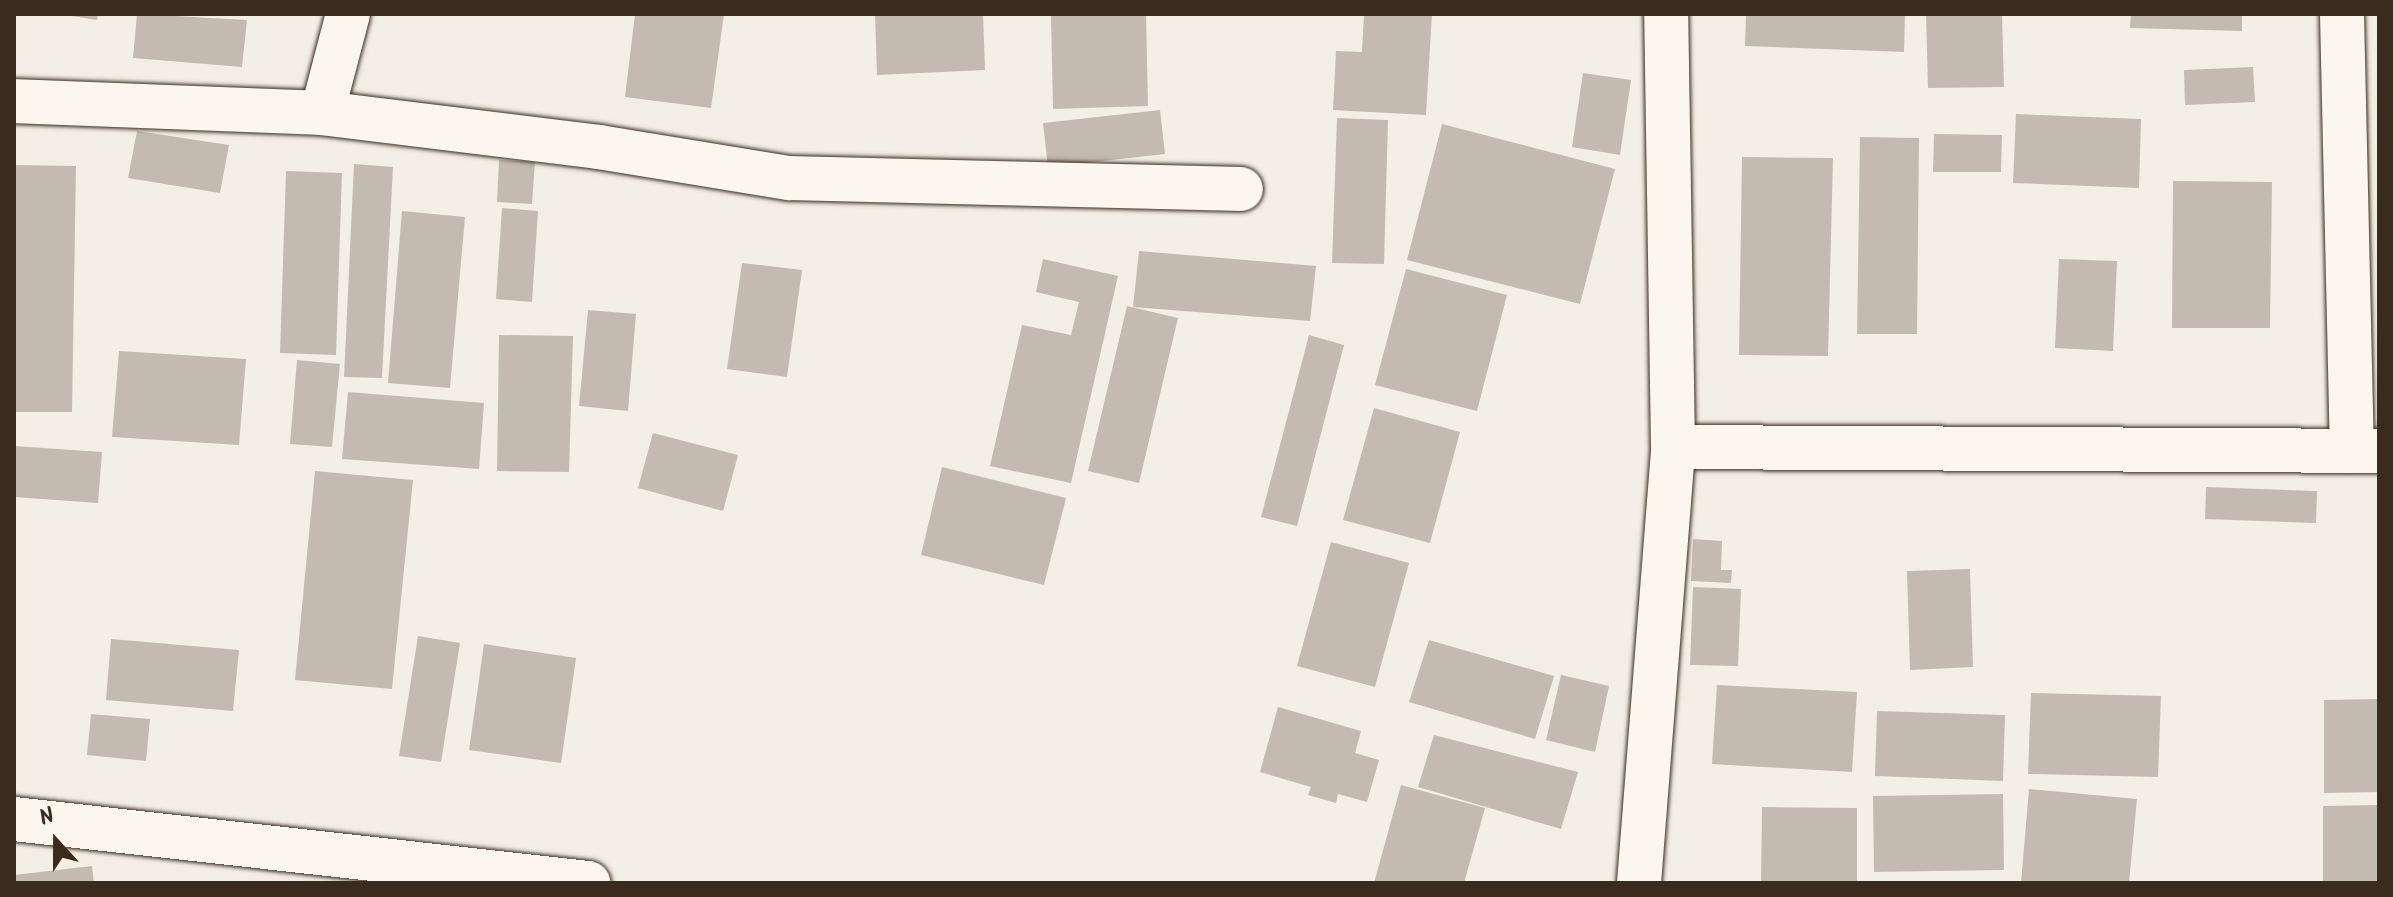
<!DOCTYPE html>
<style>
body{margin:0}
#map{position:relative;width:2393px;height:897px;overflow:hidden;background:#f3efe4;font-family:Kalam,sans-serif}
div>[style]{position:absolute}
[style*='--x']{left:calc(var(--x)*1px);top:calc(var(--y)*1px);width:calc(var(--w)*1px);rotate:calc(var(--a)*1deg)}
.building>*{inset:0;background:#c3bbb0}
.roads{filter:drop-shadow(0 0 2px #3b2a1e) drop-shadow(0 0 2px #3b2a1e)}
.street>*{height:44px;margin:-22px;padding:0 22px;transform-origin:22px;border-radius:22px;background:#fbf7ec}
span{translate:-50% -50%;white-space:nowrap;text-align:center;line-height:1.15;-webkit-text-stroke:6px #fbf7ec;paint-order:stroke}
.frame{position:absolute;inset:0;border:16px solid #3b2a1e;pointer-events:none}
.north{position:absolute;left:16px;top:801px;width:80px;height:80px;-webkit-text-stroke:6px #fbf7ec;paint-order:stroke;rotate:339deg;font-size:22px;font-weight:700;line-height:32px;text-align:center;color:#3b2a1e}
.north::after{content:'';display:block;margin:auto;width:28px;height:36px;background:#3b2a1e;clip-path:polygon(50% 0,100% 100%,50% 72%,0 100%)}
</style>
<div id="map">
<div class="building">
<div style="clip-path:polygon(59px 14px,98px 14px,97px 20px)"></div>
<div style="clip-path:polygon(137px 14px,247px 20px,242px 67px,133px 58px)"></div>
<div style="clip-path:polygon(635px 14px,724px 14px,711px 108px,625px 97px)"></div>
<div style="clip-path:polygon(875px 14px,983px 14px,985px 70px,877px 75px)"></div>
<div style="clip-path:polygon(1051px 14px,1146px 14px,1148px 106px,1053px 109px)"></div>
<div style="clip-path:polygon(1364px 14px,1432px 14px,1426px 115px,1333px 110px,1336px 51px,1362px 52px)"></div>
<div style="clip-path:polygon(1746px 14px,1905px 14px,1904px 52px,1745px 46px)"></div>
<div style="clip-path:polygon(1926px 14px,2002px 14px,2004px 87px,1928px 88px)"></div>
<div style="clip-path:polygon(2131px 14px,2242px 14px,2242px 31px,2130px 28px)"></div>
<div style="clip-path:polygon(2253px 67px,2255px 102px,2185px 105px,2184px 70px)"></div>
<div style="clip-path:polygon(1583px 73px,1631px 80px,1620px 155px,1572px 147px)"></div>
<div style="clip-path:polygon(1160px 110px,1165px 154px,1048px 167px,1043px 123px)"></div>
<div style="clip-path:polygon(2016px 114px,2141px 119px,2139px 188px,2013px 183px)"></div>
<div style="clip-path:polygon(1337px 118px,1388px 120px,1384px 264px,1332px 263px)"></div>
<div style="clip-path:polygon(1442px 124px,1615px 169px,1580px 304px,1407px 260px)"></div>
<div style="clip-path:polygon(137px 131px,229px 145px,220px 193px,128px 178px)"></div>
<div style="clip-path:polygon(1934px 134px,2002px 135px,2001px 172px,1933px 172px)"></div>
<div style="clip-path:polygon(1860px 137px,1919px 138px,1917px 334px,1857px 334px)"></div>
<div style="clip-path:polygon(1742px 157px,1833px 158px,1828px 356px,1739px 355px)"></div>
<div style="clip-path:polygon(499px 160px,535px 162px,532px 204px,497px 202px)"></div>
<div style="clip-path:polygon(354px 164px,393px 167px,382px 378px,344px 377px)"></div>
<div style="clip-path:polygon(14px 165px,76px 166px,72px 412px,14px 412px)"></div>
<div style="clip-path:polygon(286px 171px,342px 173px,336px 355px,280px 353px)"></div>
<div style="clip-path:polygon(2173px 181px,2272px 182px,2270px 328px,2172px 328px)"></div>
<div style="clip-path:polygon(502px 208px,538px 211px,532px 302px,496px 299px)"></div>
<div style="clip-path:polygon(402px 211px,465px 217px,450px 388px,388px 383px)"></div>
<div style="clip-path:polygon(1139px 251px,1316px 266px,1310px 321px,1133px 307px)"></div>
<div style="clip-path:polygon(1043px 259px,1118px 276px,1071px 483px,990px 466px,1022px 325px,1071px 335px,1079px 302px,1036px 292px)"></div>
<div style="clip-path:polygon(2059px 259px,2117px 261px,2113px 351px,2055px 348px)"></div>
<div style="clip-path:polygon(742px 263px,802px 270px,787px 377px,727px 369px)"></div>
<div style="clip-path:polygon(1406px 269px,1507px 295px,1477px 411px,1375px 385px)"></div>
<div style="clip-path:polygon(1127px 306px,1178px 318px,1139px 483px,1088px 471px)"></div>
<div style="clip-path:polygon(588px 310px,636px 314px,628px 411px,579px 406px)"></div>
<div style="clip-path:polygon(499px 335px,573px 336px,569px 472px,497px 471px)"></div>
<div style="clip-path:polygon(1309px 335px,1344px 345px,1297px 526px,1261px 517px)"></div>
<div style="clip-path:polygon(119px 351px,246px 359px,239px 445px,112px 437px)"></div>
<div style="clip-path:polygon(297px 360px,340px 364px,332px 447px,290px 444px)"></div>
<div style="clip-path:polygon(348px 392px,484px 403px,479px 469px,342px 459px)"></div>
<div style="clip-path:polygon(1374px 408px,1460px 432px,1430px 543px,1343px 520px)"></div>
<div style="clip-path:polygon(653px 433px,738px 455px,723px 511px,638px 488px)"></div>
<div style="clip-path:polygon(14px 446px,102px 452px,98px 503px,14px 497px)"></div>
<div style="clip-path:polygon(942px 467px,1066px 498px,1044px 585px,921px 555px)"></div>
<div style="clip-path:polygon(315px 471px,413px 480px,392px 689px,295px 680px)"></div>
<div style="clip-path:polygon(2206px 487px,2317px 491px,2316px 523px,2205px 519px)"></div>
<div style="clip-path:polygon(1693px 539px,1722px 541px,1721px 570px,1732px 570px,1731px 583px,1691px 581px)"></div>
<div style="clip-path:polygon(1331px 542px,1409px 563px,1375px 687px,1297px 666px)"></div>
<div style="clip-path:polygon(1970px 569px,1973px 667px,1910px 670px,1907px 571px)"></div>
<div style="clip-path:polygon(1693px 587px,1741px 589px,1738px 666px,1690px 665px)"></div>
<div style="clip-path:polygon(418px 636px,460px 643px,441px 762px,399px 756px)"></div>
<div style="clip-path:polygon(111px 639px,239px 650px,233px 711px,106px 700px)"></div>
<div style="clip-path:polygon(1429px 640px,1554px 676px,1535px 739px,1409px 702px)"></div>
<div style="clip-path:polygon(484px 644px,576px 658px,561px 763px,469px 750px)"></div>
<div style="clip-path:polygon(1561px 675px,1609px 686px,1595px 752px,1546px 740px)"></div>
<div style="clip-path:polygon(1717px 685px,1857px 692px,1852px 772px,1712px 764px)"></div>
<div style="clip-path:polygon(2031px 693px,2161px 696px,2158px 777px,2028px 774px)"></div>
<div style="clip-path:polygon(2379px 699px,2379px 792px,2324px 793px,2324px 700px)"></div>
<div style="clip-path:polygon(1278px 707px,1361px 731px,1355px 753px,1379px 760px,1367px 802px,1338px 794px,1336px 803px,1308px 795px,1311px 787px,1260px 772px)"></div>
<div style="clip-path:polygon(1877px 711px,2005px 715px,2003px 781px,1875px 776px)"></div>
<div style="clip-path:polygon(91px 714px,150px 719px,146px 761px,87px 755px)"></div>
<div style="clip-path:polygon(1434px 735px,1578px 772px,1561px 829px,1418px 787px)"></div>
<div style="clip-path:polygon(1401px 785px,1485px 808px,1464px 883px,1374px 883px)"></div>
<div style="clip-path:polygon(2029px 789px,2137px 799px,2129px 883px,2021px 883px)"></div>
<div style="clip-path:polygon(2003px 794px,2004px 870px,1874px 872px,1873px 796px)"></div>
<div style="clip-path:polygon(2379px 805px,2379px 883px,2323px 883px,2323px 806px)"></div>
<div style="clip-path:polygon(1762px 807px,1857px 808px,1857px 883px,1761px 883px)"></div>
<div style="clip-path:polygon(92px 866px,94px 883px,14px 883px,14px 875px)"></div>
</div>
<div class="roads">
<div class="street">
<div style="--x:2342;--y:14;--w:437;--a:88.7"></div>
<div style="--x:14;--y:101;--w:308;--a:2.2"></div>
<div style="--x:322;--y:113;--w:279;--a:7"></div>
<div style="--x:599;--y:147;--w:193;--a:9.3"></div>
<div style="--x:789;--y:178;--w:452;--a:1.4"></div>
<div style="--x:322;--y:113;--w:102;--a:-75.3"></div>
<div style="--x:1673;--y:447;--w:706;--a:0.32"></div>
<div style="--x:14;--y:819;--w:578;--a:6.36"></div>
<div style="--x:1639;--y:883;--w:437;--a:-85.5"></div>
<div style="--x:1673;--y:447;--w:433;--a:-90.9"></div>
</div>
</div>
<div class="frame"></div>
<div class="north">N</div>
</div>
